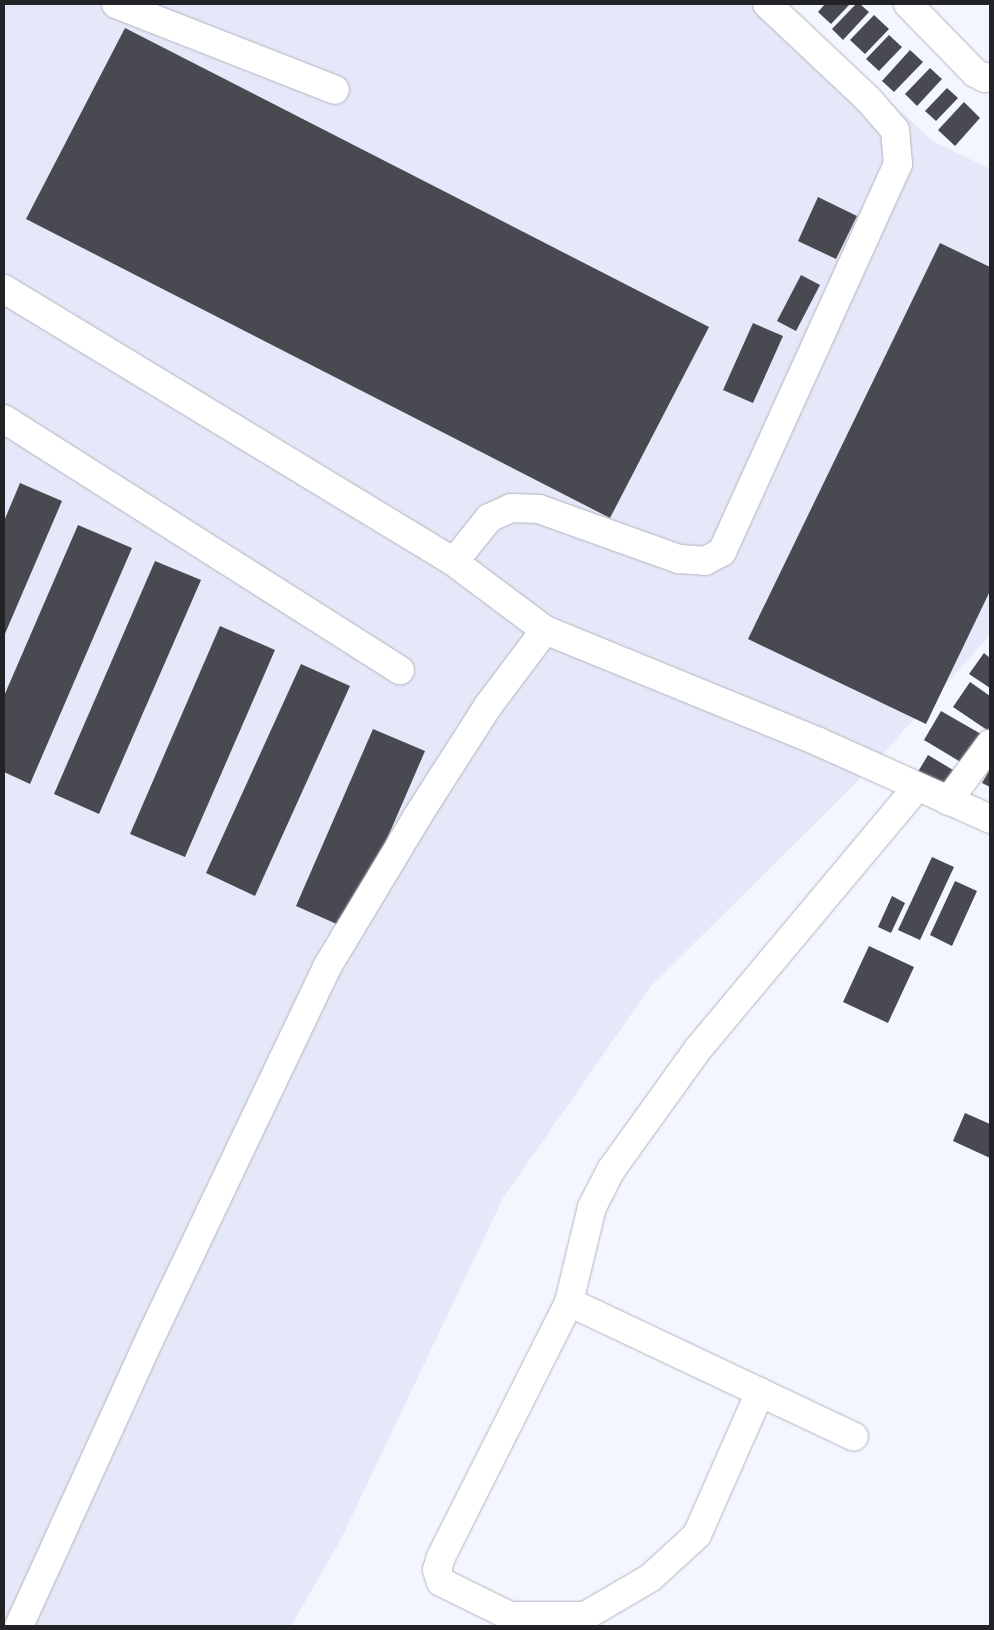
<!DOCTYPE html>
<style>
body{margin:0}
#map{position:relative;width:994px;height:1630px;overflow:hidden;background:#f3f5ff;font-family:"Noto Sans",sans-serif}
div>[style]{position:absolute}
[style*='--x']{left:calc(var(--x)*1px);top:calc(var(--y)*1px);width:calc(var(--w)*1px);rotate:calc(var(--a)*1deg)}
.built>*{inset:0;background:#e5e8f9}
.building>*{inset:0;background:#484951}
.roads{filter:drop-shadow(0 0 1px #b2b4bd) drop-shadow(0 0 1px #b2b4bd)}
.minor>*{height:28px;margin:-14px;padding:0 14px;transform-origin:14px;border-radius:14px;background:#fff}
.major>*{height:28px;margin:-14px;padding:0 14px;transform-origin:14px;border-radius:14px;background:#fff}
span{translate:-50% -50%;white-space:nowrap;text-align:center;line-height:1.15;-webkit-text-stroke:5px #f3f5ff;paint-order:stroke}
.frame{position:absolute;inset:0;border:5px solid #222326;pointer-events:none}
</style>
<div id="map">
<div class="built">
<div style="clip-path:polygon(4px 4px,783px 4px,933px 141px,990px 169px,990px 635px,860px 779px,651px 986px,503px 1198px,341px 1539px,291px 1626px,4px 1626px)"></div>
</div>
<div class="building">
<div style="clip-path:polygon(825px 4px,850px 4px,831px 24px,818px 12px)"></div>
<div style="clip-path:polygon(856px 4px,860px 4px,869px 12px,843px 40px,832px 29px)"></div>
<div style="clip-path:polygon(874px 15px,889px 29px,865px 54px,850px 40px)"></div>
<div style="clip-path:polygon(125px 28px,709px 327px,610px 518px,26px 219px)"></div>
<div style="clip-path:polygon(889px 35px,902px 47px,879px 71px,866px 59px)"></div>
<div style="clip-path:polygon(910px 50px,923px 62px,894px 92px,882px 81px)"></div>
<div style="clip-path:polygon(930px 68px,942px 79px,917px 106px,905px 94px)"></div>
<div style="clip-path:polygon(947px 88px,958px 98px,936px 121px,925px 111px)"></div>
<div style="clip-path:polygon(964px 102px,980px 118px,955px 146px,938px 130px)"></div>
<div style="clip-path:polygon(818px 197px,857px 216px,836px 259px,798px 241px)"></div>
<div style="clip-path:polygon(940px 243px,990px 267px,990px 591px,926px 724px,748px 639px)"></div>
<div style="clip-path:polygon(801px 275px,820px 285px,796px 331px,777px 321px)"></div>
<div style="clip-path:polygon(753px 323px,783px 336px,753px 403px,723px 390px)"></div>
<div style="clip-path:polygon(20px 483px,62px 501px,4px 636px,4px 521px)"></div>
<div style="clip-path:polygon(78px 525px,132px 548px,30px 784px,4px 772px,4px 696px)"></div>
<div style="clip-path:polygon(155px 561px,201px 580px,99px 814px,54px 794px)"></div>
<div style="clip-path:polygon(220px 626px,275px 650px,185px 857px,130px 834px)"></div>
<div style="clip-path:polygon(984px 653px,990px 658px,990px 688px,969px 674px)"></div>
<div style="clip-path:polygon(301px 664px,350px 686px,255px 896px,206px 873px)"></div>
<div style="clip-path:polygon(970px 682px,990px 696px,990px 732px,953px 707px)"></div>
<div style="clip-path:polygon(941px 711px,981px 734px,964px 764px,924px 740px)"></div>
<div style="clip-path:polygon(373px 729px,425px 751px,348px 929px,296px 906px)"></div>
<div style="clip-path:polygon(928px 755px,963px 776px,951px 795px,916px 775px)"></div>
<div style="clip-path:polygon(990px 769px,990px 787px,982px 783px)"></div>
<div style="clip-path:polygon(932px 857px,954px 867px,920px 940px,898px 930px)"></div>
<div style="clip-path:polygon(955px 881px,977px 891px,952px 946px,930px 935px)"></div>
<div style="clip-path:polygon(892px 896px,905px 903px,891px 933px,878px 927px)"></div>
<div style="clip-path:polygon(869px 946px,914px 967px,888px 1023px,843px 1002px)"></div>
<div style="clip-path:polygon(965px 1113px,990px 1124px,990px 1158px,953px 1141px)"></div>
</div>
<div class="roads">
<div class="minor">
<div style="--x:116;--y:4;--w:235;--a:21.4"></div>
<div style="--x:908;--y:4;--w:96;--a:45.8"></div>
<div style="--x:975;--y:73;--w:11;--a:27"></div>
<div style="--x:985;--y:78;--w:5;--a:-11"></div>
<div style="--x:4;--y:289;--w:526;--a:31.24"></div>
<div style="--x:454;--y:562;--w:114;--a:36.8"></div>
<div style="--x:4;--y:419;--w:469;--a:32.4"></div>
<div style="--x:454;--y:562;--w:56;--a:-51.5"></div>
<div style="--x:489;--y:518;--w:24;--a:-24"></div>
<div style="--x:511;--y:508;--w:28;--a:2"></div>
<div style="--x:539;--y:509;--w:149;--a:19.7"></div>
<div style="--x:679;--y:559;--w:26;--a:4"></div>
<div style="--x:705;--y:561;--w:19;--a:-28"></div>
<div style="--x:722;--y:552;--w:426;--a:-65.6"></div>
<div style="--x:898;--y:164;--w:34;--a:-95"></div>
<div style="--x:895;--y:130;--w:40;--a:-131"></div>
<div style="--x:869;--y:100;--w:140;--a:-136.7"></div>
<div style="--x:948;--y:801;--w:71;--a:-53.6"></div>
<div style="--x:569;--y:1302;--w:315;--a:25.3"></div>
<div style="--x:760;--y:1392;--w:156;--a:113.8"></div>
<div style="--x:697;--y:1535;--w:64;--a:137.5"></div>
<div style="--x:650;--y:1578;--w:75;--a:149.7"></div>
<div style="--x:585;--y:1616;--w:75;--a:180"></div>
<div style="--x:510;--y:1616;--w:77;--a:-153.8"></div>
<div style="--x:441;--y:1582;--w:13;--a:-108"></div>
<div style="--x:437;--y:1570;--w:14;--a:-73"></div>
<div style="--x:441;--y:1557;--w:285;--a:-63.3"></div>
<div style="--x:569;--y:1302;--w:98;--a:-76.4"></div>
<div style="--x:592;--y:1207;--w:42;--a:-62.8"></div>
<div style="--x:611;--y:1170;--w:149;--a:-54.3"></div>
<div style="--x:698;--y:1049;--w:341;--a:-50.1"></div>
</div>
<div class="major">
<div style="--x:19;--y:1626;--w:325;--a:-65.5"></div>
<div style="--x:154;--y:1330;--w:402;--a:-64.5"></div>
<div style="--x:327;--y:967;--w:175;--a:-59"></div>
<div style="--x:417;--y:817;--w:132;--a:-57.4"></div>
<div style="--x:488;--y:706;--w:95;--a:-53.1"></div>
<div style="--x:545;--y:630;--w:296;--a:22.2"></div>
<div style="--x:819;--y:742;--w:188;--a:24.2"></div>
</div>
</div>
<div class="frame"></div>
</div>
